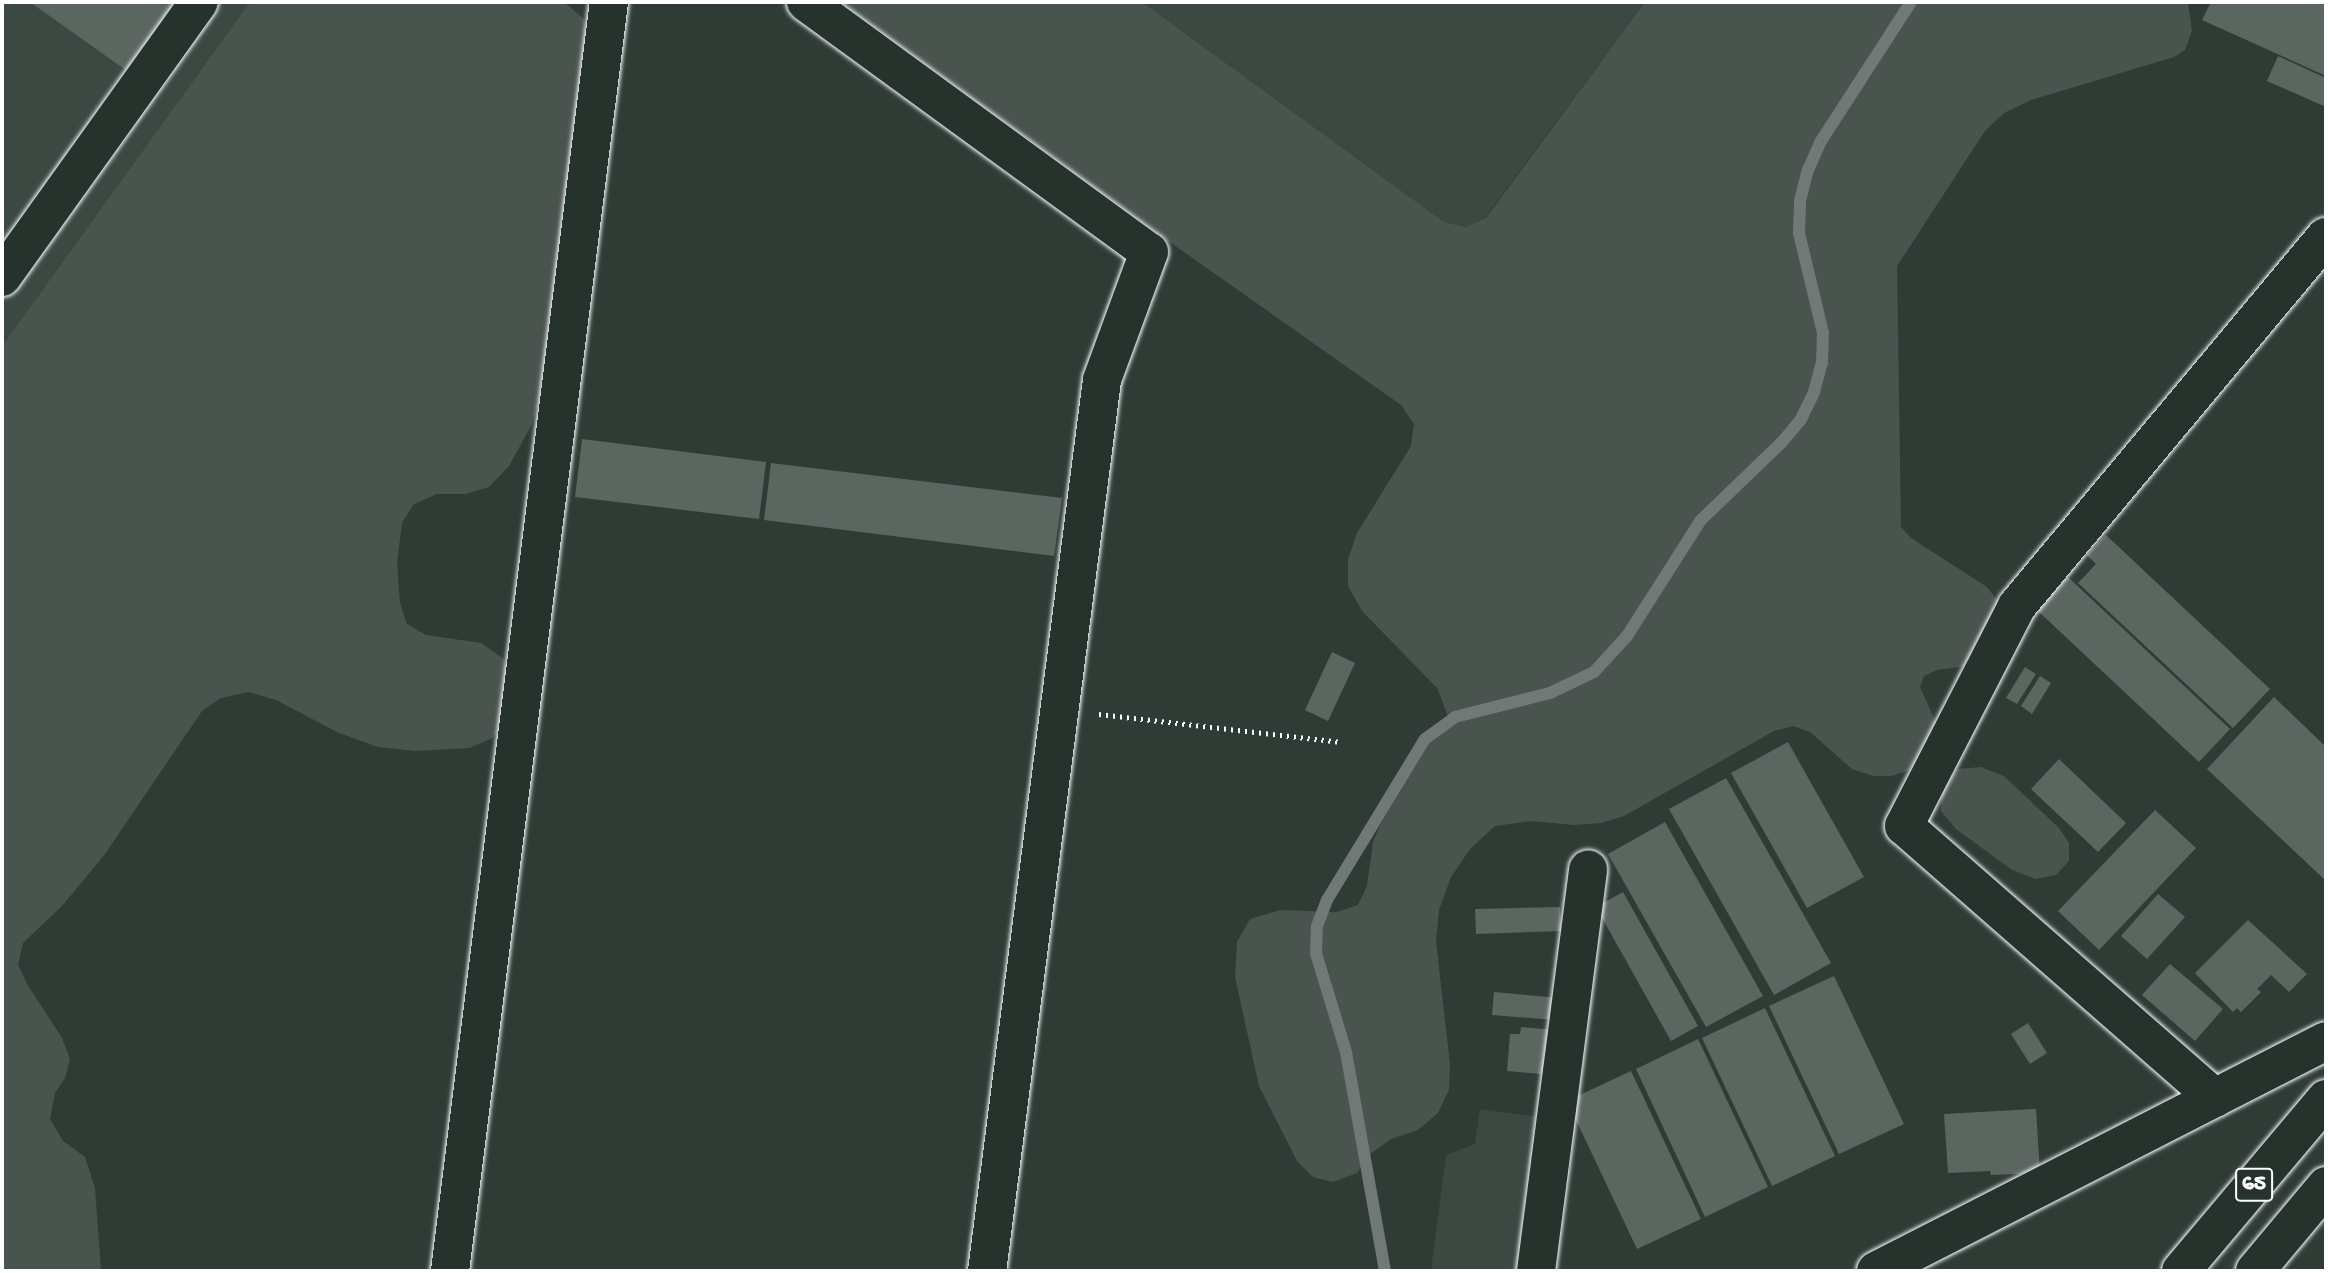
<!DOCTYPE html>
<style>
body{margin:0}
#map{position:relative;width:2328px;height:1273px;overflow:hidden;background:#2f3b35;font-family:"Gochi Hand",sans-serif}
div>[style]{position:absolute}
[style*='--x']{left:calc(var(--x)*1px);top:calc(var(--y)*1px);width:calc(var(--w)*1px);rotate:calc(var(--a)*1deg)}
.built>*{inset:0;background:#3c4842}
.green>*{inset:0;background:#4a544f}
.stream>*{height:12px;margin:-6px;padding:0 6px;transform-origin:6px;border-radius:6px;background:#707975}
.building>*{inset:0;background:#5b6661}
.path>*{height:4.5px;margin-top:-2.25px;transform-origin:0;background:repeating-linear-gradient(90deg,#fff 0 2px,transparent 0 7px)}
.roads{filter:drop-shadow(0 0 2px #fff) drop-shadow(0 0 2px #fff)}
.minor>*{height:38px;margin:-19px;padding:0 19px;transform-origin:19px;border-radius:19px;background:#26332d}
.major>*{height:38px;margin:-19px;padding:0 19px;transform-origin:19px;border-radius:19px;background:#26332d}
span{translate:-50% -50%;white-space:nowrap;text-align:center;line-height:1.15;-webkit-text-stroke:5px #26332d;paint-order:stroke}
.shield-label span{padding:2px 5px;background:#26332d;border:2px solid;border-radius:5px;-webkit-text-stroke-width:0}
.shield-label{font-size:23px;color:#fff;font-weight:700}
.frame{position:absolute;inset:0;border:4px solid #fff;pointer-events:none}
</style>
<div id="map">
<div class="built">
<div style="clip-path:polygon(2px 2px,250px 2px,2px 346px)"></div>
<div style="clip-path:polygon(1142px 2px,1645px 2px,1485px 218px,1467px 227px,1444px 222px)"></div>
<div style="clip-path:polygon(1480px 1109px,1547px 1118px,1527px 1271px,1431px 1271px,1446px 1155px,1475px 1144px)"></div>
</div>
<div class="green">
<div style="clip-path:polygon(250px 2px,564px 2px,584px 19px,588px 50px,540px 397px,531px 426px,509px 466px,489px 487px,465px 494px,437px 494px,414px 504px,402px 523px,397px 563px,400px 603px,407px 624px,426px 635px,481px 643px,504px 659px,509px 683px,504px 719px,493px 738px,469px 748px,416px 751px,378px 747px,339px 733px,276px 700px,249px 692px,221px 698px,202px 711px,105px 854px,62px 906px,23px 943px,18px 965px,27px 984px,62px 1038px,70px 1059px,65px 1078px,55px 1093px,50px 1119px,63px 1141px,85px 1157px,95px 1188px,101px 1271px,2px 1271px,2px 346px)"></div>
<div style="clip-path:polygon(841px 2px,1142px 2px,1444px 222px,1466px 227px,1486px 218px,1645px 2px,2188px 2px,2192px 31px,2185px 50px,2174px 57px,2031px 100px,2004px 113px,1985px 131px,1897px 266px,1901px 527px,1911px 538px,1987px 587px,1998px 601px,1995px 617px,1967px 666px,1937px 670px,1924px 676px,1920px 687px,1936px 723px,1922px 758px,1908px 771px,1891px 776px,1873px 776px,1852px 769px,1810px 732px,1794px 726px,1774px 731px,1624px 816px,1601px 823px,1574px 825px,1531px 821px,1495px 826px,1470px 849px,1451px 877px,1439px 910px,1436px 941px,1450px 1065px,1449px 1090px,1438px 1113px,1418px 1130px,1391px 1139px,1370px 1154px,1357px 1173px,1333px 1182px,1313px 1177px,1297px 1161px,1259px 1086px,1235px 977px,1237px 942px,1250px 919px,1280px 910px,1337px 912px,1358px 905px,1367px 886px,1373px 842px,1380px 825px,1430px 742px,1443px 732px,1448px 716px,1437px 688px,1362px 611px,1348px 586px,1348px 559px,1357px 533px,1411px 446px,1414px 424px,1401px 405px,1174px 245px)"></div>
<div style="clip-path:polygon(1981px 767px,2004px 776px,2059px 828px,2069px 843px,2069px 861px,2056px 875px,2035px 879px,2012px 870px,1956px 829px,1941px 811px,1942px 785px,1958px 769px)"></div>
</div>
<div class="stream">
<div style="--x:1385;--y:1271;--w:222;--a:-100.1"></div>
<div style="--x:1346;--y:1052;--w:103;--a:-106.9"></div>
<div style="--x:1316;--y:953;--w:27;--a:-88"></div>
<div style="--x:1317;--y:926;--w:28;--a:-69"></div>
<div style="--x:1327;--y:900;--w:188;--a:-58.7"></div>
<div style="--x:1425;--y:739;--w:37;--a:-36"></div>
<div style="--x:1455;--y:717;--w:98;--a:-14.2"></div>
<div style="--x:1550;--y:693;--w:49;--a:-25.5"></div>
<div style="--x:1594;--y:672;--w:49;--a:-47.5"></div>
<div style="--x:1627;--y:636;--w:138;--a:-57.5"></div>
<div style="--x:1701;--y:520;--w:112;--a:-43.9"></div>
<div style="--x:1782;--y:442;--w:30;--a:-50"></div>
<div style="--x:1801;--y:419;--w:30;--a:-64"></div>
<div style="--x:1814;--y:392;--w:30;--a:-75"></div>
<div style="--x:1822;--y:363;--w:30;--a:-88"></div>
<div style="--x:1823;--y:333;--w:103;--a:-103.5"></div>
<div style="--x:1799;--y:233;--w:32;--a:-88"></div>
<div style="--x:1800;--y:201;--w:32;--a:-76"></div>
<div style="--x:1808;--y:170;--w:32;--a:-66"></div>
<div style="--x:1821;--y:141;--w:166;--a:-57.1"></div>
</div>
<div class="building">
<div style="clip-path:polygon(30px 2px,177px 2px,127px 71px)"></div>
<div style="clip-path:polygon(2211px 2px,2326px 2px,2326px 76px,2202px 20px)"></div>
<div style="clip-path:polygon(2278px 56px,2326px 78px,2326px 107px,2267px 81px)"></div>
<div style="clip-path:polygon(582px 439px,766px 462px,759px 519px,575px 497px)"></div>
<div style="clip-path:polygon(771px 463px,1062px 498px,1054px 556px,764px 520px)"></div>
<div style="clip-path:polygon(2106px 535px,2270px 689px,2233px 728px,2078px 583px,2096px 564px,2087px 555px)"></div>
<div style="clip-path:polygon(2068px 577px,2230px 729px,2199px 762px,2037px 610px)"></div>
<div style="clip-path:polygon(1332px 652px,1355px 663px,1328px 721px,1305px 710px)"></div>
<div style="clip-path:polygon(2025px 667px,2036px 674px,2017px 704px,2006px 698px)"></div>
<div style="clip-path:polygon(2040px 676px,2051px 683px,2032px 714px,2021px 706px)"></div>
<div style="clip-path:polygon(2274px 697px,2326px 747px,2326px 881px,2207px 769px)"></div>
<div style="clip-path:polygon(1788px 742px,1864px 877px,1807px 908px,1731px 773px)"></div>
<div style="clip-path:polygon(2059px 759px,2126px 823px,2098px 852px,2031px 789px)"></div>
<div style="clip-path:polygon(1726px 778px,1831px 963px,1774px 995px,1669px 809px)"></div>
<div style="clip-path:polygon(2155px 810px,2196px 848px,2099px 950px,2058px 911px)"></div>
<div style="clip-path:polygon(1665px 822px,1763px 996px,1706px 1027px,1608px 854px)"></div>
<div style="clip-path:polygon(1623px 892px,1698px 1026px,1671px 1041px,1596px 907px)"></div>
<div style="clip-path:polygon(2158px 894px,2185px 917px,2147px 959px,2121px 936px)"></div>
<div style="clip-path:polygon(1560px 907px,1561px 931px,1476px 934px,1475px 909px)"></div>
<div style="clip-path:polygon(2248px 920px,2307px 974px,2289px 992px,2271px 975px,2257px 989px,2261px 992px,2241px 1012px,2237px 1008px,2233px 1012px,2195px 973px)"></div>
<div style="clip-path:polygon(2170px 964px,2223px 1009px,2195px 1041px,2142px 995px)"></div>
<div style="clip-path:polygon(1834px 976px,1904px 1124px,1839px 1154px,1769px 1006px)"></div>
<div style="clip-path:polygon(1494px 992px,1557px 998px,1555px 1020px,1492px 1015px)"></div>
<div style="clip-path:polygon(1765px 1008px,1835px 1156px,1772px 1186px,1702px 1038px)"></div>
<div style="clip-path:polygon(2028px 1023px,2047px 1053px,2030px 1064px,2011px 1034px)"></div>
<div style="clip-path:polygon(1521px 1027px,1556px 1030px,1552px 1075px,1507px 1071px,1510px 1034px,1520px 1034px)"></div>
<div style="clip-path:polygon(1698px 1039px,1768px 1187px,1705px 1217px,1636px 1069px)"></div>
<div style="clip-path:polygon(1631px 1071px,1701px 1219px,1637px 1249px,1567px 1101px)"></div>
<div style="clip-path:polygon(2036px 1109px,2040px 1173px,1991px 1175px,1990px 1171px,1948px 1173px,1944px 1114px)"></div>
</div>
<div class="path">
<div style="--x:1099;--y:714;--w:244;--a:6.6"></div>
</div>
<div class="roads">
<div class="minor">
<div style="--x:806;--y:2;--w:424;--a:36.1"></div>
<div style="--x:1149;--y:252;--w:136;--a:110.2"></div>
<div style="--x:1102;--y:380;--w:898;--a:97.35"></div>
<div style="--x:2;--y:277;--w:338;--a:-54.4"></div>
<div style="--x:2215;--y:1098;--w:413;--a:-138.8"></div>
<div style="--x:1904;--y:826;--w:247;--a:-62.8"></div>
<div style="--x:2017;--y:606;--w:481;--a:-50.1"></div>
<div style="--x:450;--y:1271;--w:1279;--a:-82.86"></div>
<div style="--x:1536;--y:1271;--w:405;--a:-82.6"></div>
<div style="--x:1876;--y:1271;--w:505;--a:-27.07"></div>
</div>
<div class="major">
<div style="--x:2181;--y:1271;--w:225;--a:-49.9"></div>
<div style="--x:2255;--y:1271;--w:111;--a:-50.1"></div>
</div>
</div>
<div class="shield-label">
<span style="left:2254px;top:1185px">65</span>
</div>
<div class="frame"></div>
</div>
